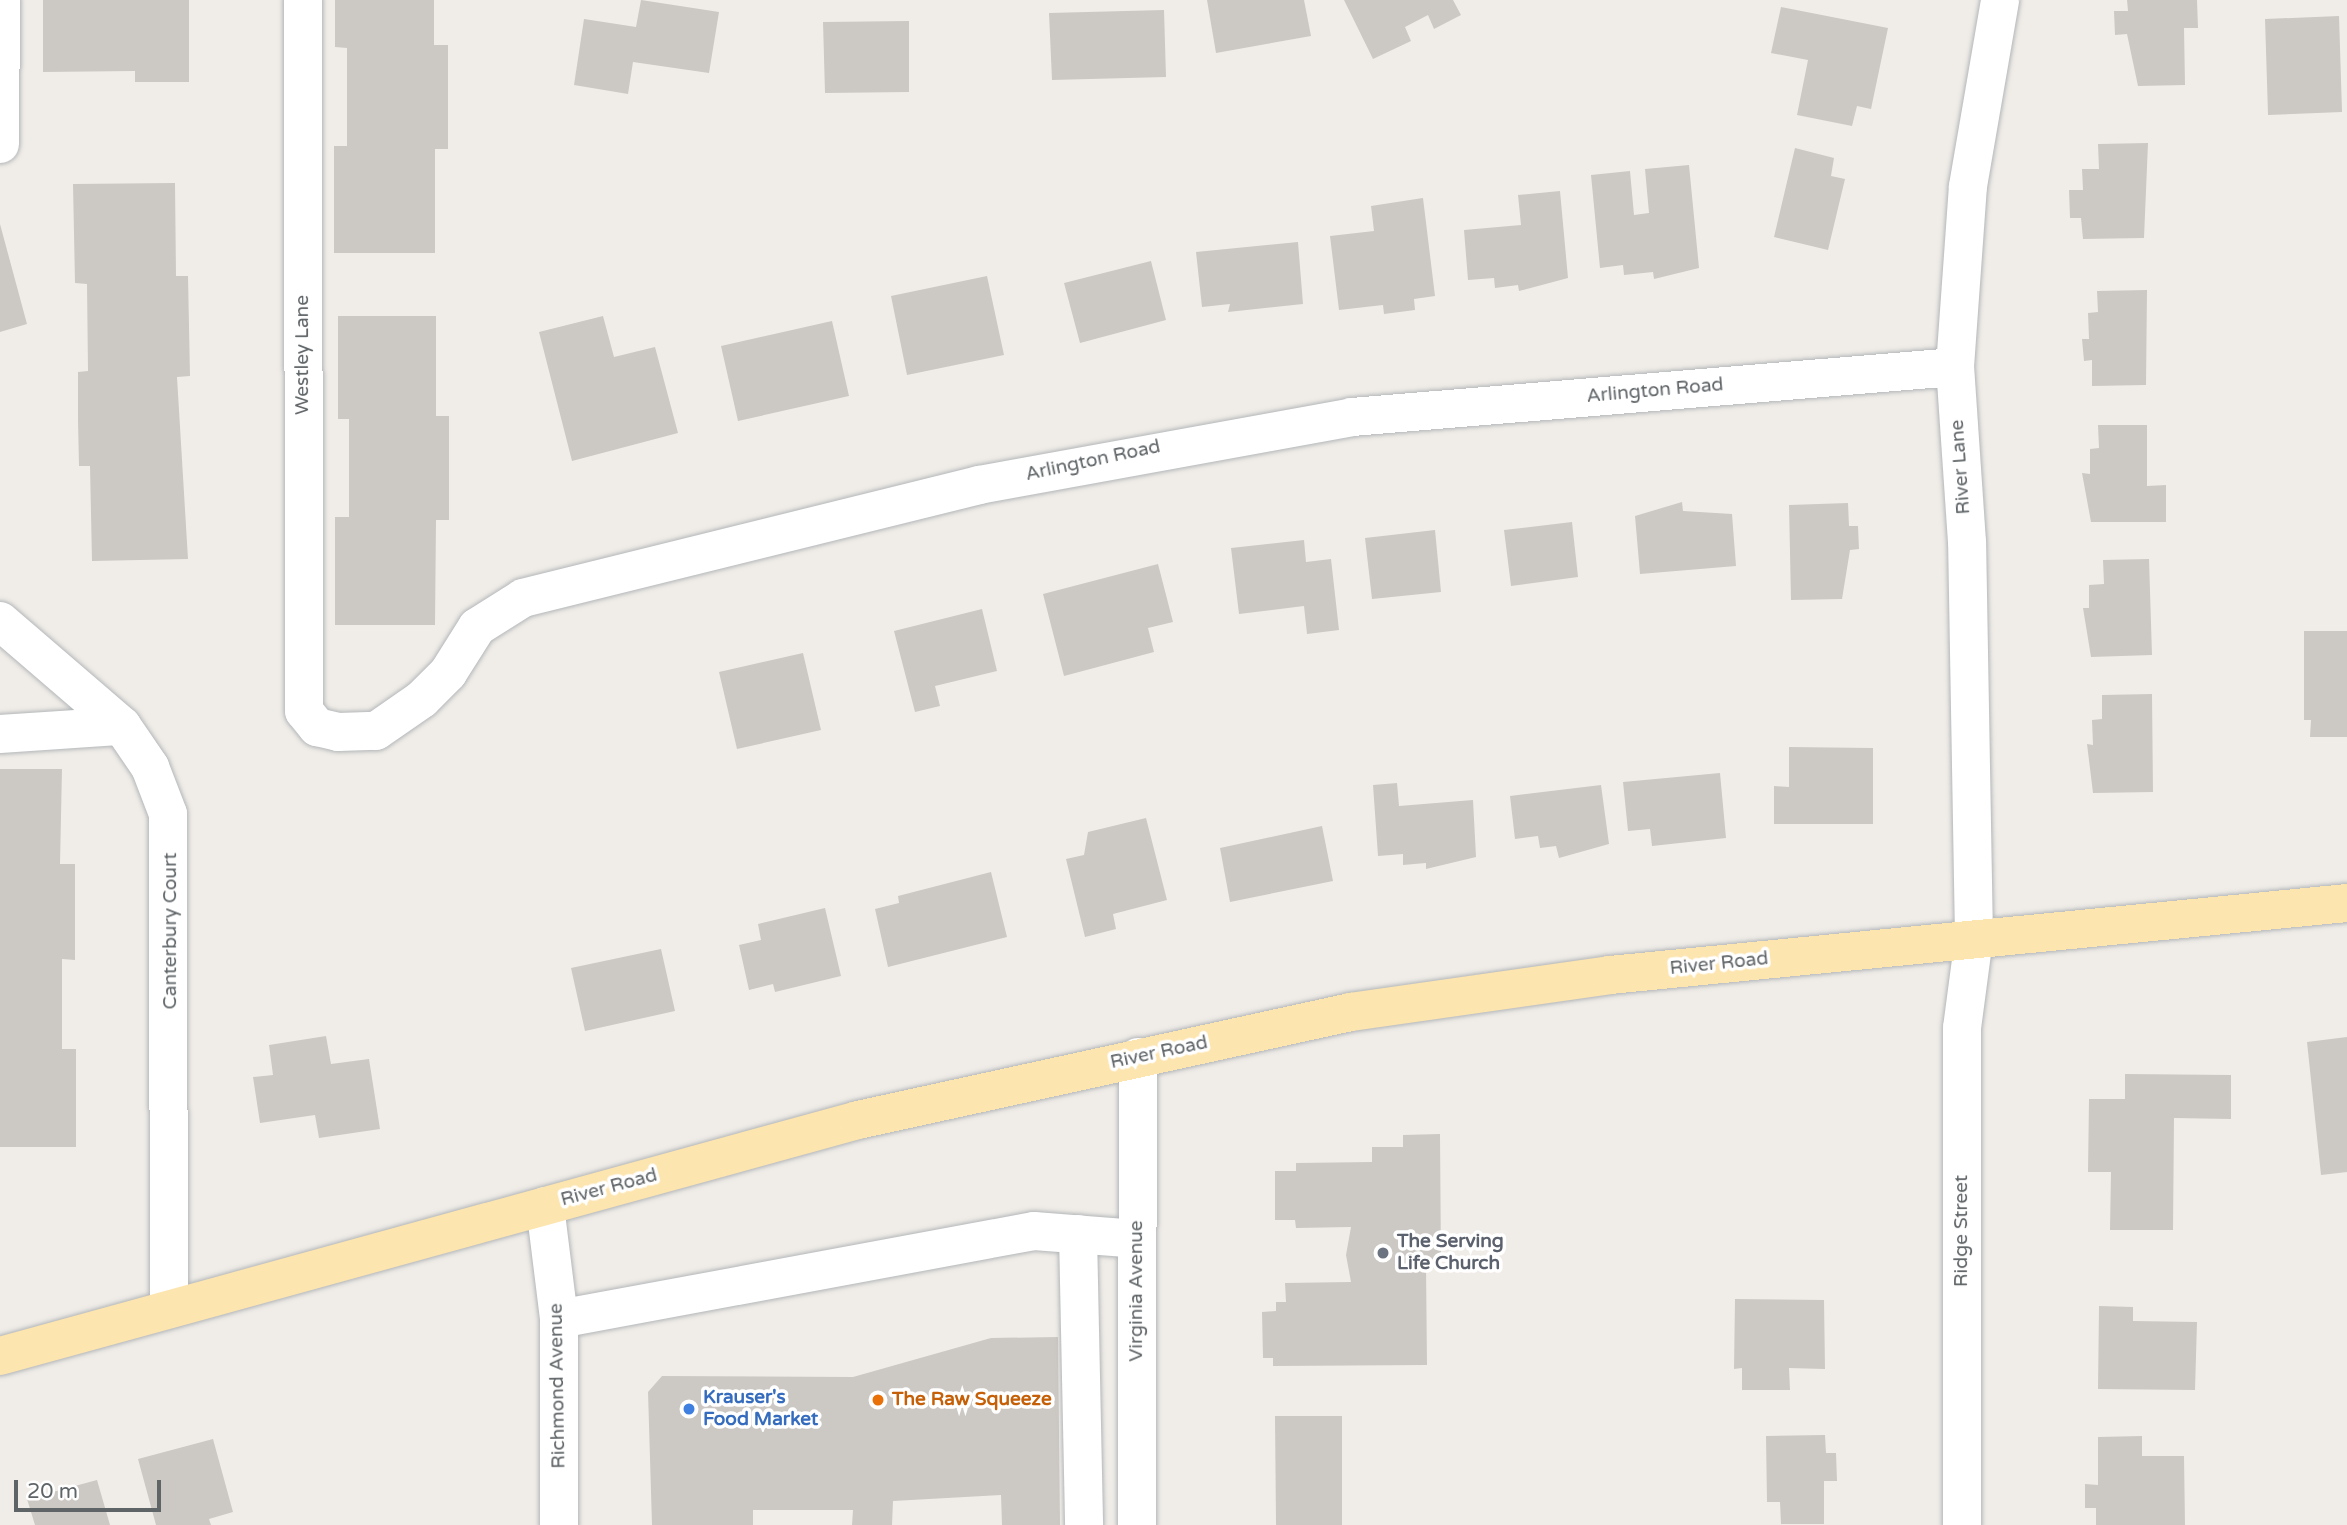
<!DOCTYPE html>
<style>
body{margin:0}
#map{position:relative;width:2347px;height:1525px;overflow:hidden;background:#f0ede8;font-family:"Varela Round",sans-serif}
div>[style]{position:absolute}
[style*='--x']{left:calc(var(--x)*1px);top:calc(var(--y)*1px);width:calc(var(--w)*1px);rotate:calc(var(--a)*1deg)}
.building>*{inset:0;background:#ccc8c4}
.roads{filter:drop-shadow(0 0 2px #b3b6b9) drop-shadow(0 0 2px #b3b6b9)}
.minor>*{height:38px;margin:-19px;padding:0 19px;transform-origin:19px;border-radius:19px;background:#fff}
.major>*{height:38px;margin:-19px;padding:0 19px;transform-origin:19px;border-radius:19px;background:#fde5b0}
.dots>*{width:19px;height:19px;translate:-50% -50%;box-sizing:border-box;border:4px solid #fff;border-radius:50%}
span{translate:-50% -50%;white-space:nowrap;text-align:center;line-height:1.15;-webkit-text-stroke:7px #fff;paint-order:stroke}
.street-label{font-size:19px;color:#5f6467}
.worship-label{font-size:19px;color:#5b616d;font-weight:700}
.left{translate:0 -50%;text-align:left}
.shop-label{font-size:19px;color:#366cbe;font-weight:700}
.food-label{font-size:19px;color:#c56008;font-weight:700}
.scale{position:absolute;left:14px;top:1480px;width:147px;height:32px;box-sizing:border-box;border:4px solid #5f6467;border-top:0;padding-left:9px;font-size:21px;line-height:24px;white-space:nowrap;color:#5f6467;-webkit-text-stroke:5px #fff;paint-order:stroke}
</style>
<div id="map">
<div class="building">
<div style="clip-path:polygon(43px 0,189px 0,189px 82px,135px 82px,135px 71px,43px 72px)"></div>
<div style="clip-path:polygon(335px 0,434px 0,434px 45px,448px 45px,448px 149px,435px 149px,435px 253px,334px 253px,334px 146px,347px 146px,347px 48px,335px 47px)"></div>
<div style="clip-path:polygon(641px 0,719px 12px,709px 73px,633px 62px,628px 94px,574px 85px,584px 19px,636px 27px)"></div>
<div style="clip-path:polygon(1207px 0,1304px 0,1311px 36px,1216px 53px)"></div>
<div style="clip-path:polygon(1344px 0,1453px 0,1461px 15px,1434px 29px,1428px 15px,1405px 27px,1411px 41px,1373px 59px)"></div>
<div style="clip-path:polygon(2127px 0,2197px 0,2198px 28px,2184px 28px,2185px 85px,2138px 86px,2127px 34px,2115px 35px,2114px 11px,2128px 11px)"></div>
<div style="clip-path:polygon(1781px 7px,1888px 28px,1871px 109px,1857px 106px,1852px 126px,1797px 115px,1808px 60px,1771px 53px)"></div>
<div style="clip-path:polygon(1164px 10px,1166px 77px,1052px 80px,1049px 13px)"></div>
<div style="clip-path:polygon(2339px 16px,2342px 112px,2268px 115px,2265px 19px)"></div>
<div style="clip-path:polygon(909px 21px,909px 92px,825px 93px,823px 22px)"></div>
<div style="clip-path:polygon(2148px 143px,2144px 238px,2083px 239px,2081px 218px,2070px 218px,2069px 190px,2083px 190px,2082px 169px,2099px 169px,2098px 144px)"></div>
<div style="clip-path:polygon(1795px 148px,1834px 158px,1831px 176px,1845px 179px,1828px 250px,1774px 237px)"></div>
<div style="clip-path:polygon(1689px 165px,1699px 268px,1654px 279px,1653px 272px,1624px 275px,1623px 265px,1600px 268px,1591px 175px,1630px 171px,1634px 215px,1649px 213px,1645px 169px)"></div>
<div style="clip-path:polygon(175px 183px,176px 276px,188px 276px,190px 376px,177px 377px,188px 559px,92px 561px,90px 466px,79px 466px,78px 420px,78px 372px,88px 371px,87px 284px,75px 283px,73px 184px)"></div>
<div style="clip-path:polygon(1560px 191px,1568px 278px,1519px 291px,1518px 285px,1495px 288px,1494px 278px,1468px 280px,1464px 230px,1521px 225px,1518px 195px)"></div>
<div style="clip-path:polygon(1423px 198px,1435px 296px,1414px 299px,1415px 310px,1384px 314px,1383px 305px,1339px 310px,1330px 236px,1374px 231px,1371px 206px)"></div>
<div style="clip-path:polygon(0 224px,27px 324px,0 332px)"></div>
<div style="clip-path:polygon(1298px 242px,1303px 304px,1228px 312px,1230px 304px,1202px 307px,1196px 252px)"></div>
<div style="clip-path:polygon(1151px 261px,1166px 320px,1080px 343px,1064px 283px)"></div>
<div style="clip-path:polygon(987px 276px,1004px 355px,907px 375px,891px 296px)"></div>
<div style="clip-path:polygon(2147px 290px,2146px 385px,2092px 386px,2092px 360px,2084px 361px,2082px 339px,2089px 339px,2088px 313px,2098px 312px,2097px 291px)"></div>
<div style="clip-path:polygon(338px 316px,436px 316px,436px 416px,449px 416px,449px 520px,436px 520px,435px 625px,335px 625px,335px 517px,349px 517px,349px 419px,338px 419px)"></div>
<div style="clip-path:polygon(603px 316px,614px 357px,655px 347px,678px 433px,572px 461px,539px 332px)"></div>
<div style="clip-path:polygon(832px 321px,849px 396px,738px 421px,721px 346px)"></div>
<div style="clip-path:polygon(2098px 425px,2147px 425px,2147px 486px,2166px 485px,2166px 522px,2091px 522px,2082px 473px,2090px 474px,2090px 449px,2099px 448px)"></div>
<div style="clip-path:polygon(1682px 502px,1683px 511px,1732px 514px,1736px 566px,1640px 574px,1635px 516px)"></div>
<div style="clip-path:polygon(1848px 503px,1849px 526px,1858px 526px,1859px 549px,1850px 550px,1842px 599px,1791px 600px,1789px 505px)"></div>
<div style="clip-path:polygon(1572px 522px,1578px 577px,1511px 586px,1504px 530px)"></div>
<div style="clip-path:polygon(1435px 530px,1441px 592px,1372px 599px,1365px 538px)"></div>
<div style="clip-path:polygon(1304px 540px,1306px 562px,1331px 559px,1339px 630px,1307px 634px,1304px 606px,1239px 614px,1231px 548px)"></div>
<div style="clip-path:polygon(2149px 559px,2152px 655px,2091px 657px,2083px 608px,2089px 608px,2089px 585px,2104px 584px,2103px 560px)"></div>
<div style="clip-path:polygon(1158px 564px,1173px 622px,1148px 628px,1154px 652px,1064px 676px,1043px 594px)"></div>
<div style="clip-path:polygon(982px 609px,997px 671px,935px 686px,940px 706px,915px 712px,894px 631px)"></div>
<div style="clip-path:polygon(2304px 631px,2347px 631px,2347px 737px,2310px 737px,2311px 720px,2304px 720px)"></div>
<div style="clip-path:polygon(803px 653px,821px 730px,737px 749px,719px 672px)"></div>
<div style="clip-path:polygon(2152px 694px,2153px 792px,2093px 793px,2087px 744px,2093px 745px,2092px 720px,2102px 719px,2102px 695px)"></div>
<div style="clip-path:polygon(1789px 747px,1873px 748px,1873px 824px,1774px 824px,1774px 786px,1789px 787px)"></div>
<div style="clip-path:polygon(0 769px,62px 769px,60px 864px,75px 864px,75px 960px,62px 959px,62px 1049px,76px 1049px,76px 1147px,0 1147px)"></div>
<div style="clip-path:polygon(1720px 773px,1726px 838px,1652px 846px,1650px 829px,1628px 831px,1623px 782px)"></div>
<div style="clip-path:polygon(1397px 783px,1399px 806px,1473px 800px,1476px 857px,1426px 869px,1426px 863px,1403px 865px,1403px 854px,1378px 856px,1373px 785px)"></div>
<div style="clip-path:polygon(1601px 785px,1609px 844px,1559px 858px,1556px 846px,1540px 848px,1538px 836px,1515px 839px,1510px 796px)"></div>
<div style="clip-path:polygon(1146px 818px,1167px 900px,1113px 914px,1116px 929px,1085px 937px,1066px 859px,1084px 855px,1088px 832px)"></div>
<div style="clip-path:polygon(1322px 826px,1333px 881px,1230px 902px,1220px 848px)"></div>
<div style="clip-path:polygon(991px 872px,1007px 937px,888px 967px,875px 909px,899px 903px,898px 896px)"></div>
<div style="clip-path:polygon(825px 908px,841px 976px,775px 992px,773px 984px,749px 990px,739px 945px,761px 940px,758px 924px)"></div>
<div style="clip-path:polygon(661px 949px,675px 1011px,585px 1031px,571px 968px)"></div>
<div style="clip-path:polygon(326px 1036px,331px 1064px,369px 1059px,380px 1129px,319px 1138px,315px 1115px,260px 1123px,253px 1077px,273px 1075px,269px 1045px)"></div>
<div style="clip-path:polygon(2347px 1037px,2347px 1172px,2321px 1175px,2307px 1042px)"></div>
<div style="clip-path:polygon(2125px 1074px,2231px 1075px,2231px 1119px,2174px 1118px,2173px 1230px,2110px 1230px,2111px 1172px,2088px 1172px,2089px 1099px,2125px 1099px)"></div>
<div style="clip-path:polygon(1440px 1134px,1441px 1265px,1426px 1265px,1427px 1365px,1273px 1366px,1273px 1358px,1263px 1358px,1262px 1312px,1276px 1311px,1276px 1302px,1286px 1302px,1285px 1283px,1351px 1282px,1346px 1255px,1351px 1227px,1296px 1228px,1295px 1220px,1275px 1220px,1275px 1171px,1296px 1171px,1296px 1163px,1372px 1162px,1372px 1147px,1403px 1147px,1403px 1135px)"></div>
<div style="clip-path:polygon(1735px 1299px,1824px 1300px,1825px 1369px,1789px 1368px,1790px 1390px,1742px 1390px,1742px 1368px,1734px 1369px)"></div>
<div style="clip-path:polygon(2099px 1306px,2133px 1307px,2133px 1321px,2197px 1322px,2195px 1390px,2098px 1389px)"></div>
<div style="clip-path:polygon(1058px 1337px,1060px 1525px,1002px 1525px,1001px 1495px,893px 1501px,892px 1525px,852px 1525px,853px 1510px,753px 1510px,753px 1525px,652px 1525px,648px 1392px,662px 1376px,853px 1377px,991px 1338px)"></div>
<div style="clip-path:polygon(1275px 1416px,1342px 1416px,1342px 1525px,1276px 1525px)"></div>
<div style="clip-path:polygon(1825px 1435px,1826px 1453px,1836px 1453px,1837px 1481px,1824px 1481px,1824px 1524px,1781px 1524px,1780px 1502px,1767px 1502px,1766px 1436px)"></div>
<div style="clip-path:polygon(2142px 1436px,2142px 1456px,2184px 1456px,2185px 1525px,2096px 1525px,2096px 1508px,2085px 1508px,2085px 1484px,2098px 1485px,2098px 1437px)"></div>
<div style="clip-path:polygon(213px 1439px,233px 1512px,209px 1519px,211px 1525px,156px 1525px,138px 1459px)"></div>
<div style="clip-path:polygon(97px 1480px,110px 1525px,35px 1525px,27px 1499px)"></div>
</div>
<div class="roads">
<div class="minor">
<div style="--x:303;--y:0;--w:711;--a:89.92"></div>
<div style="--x:304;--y:711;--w:21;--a:51"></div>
<div style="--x:317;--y:727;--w:22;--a:13"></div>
<div style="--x:338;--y:732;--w:38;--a:-2"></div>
<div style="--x:376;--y:731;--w:56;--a:-34.8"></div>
<div style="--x:422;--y:699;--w:37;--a:-45"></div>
<div style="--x:448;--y:673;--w:54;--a:-57.8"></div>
<div style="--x:477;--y:627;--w:54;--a:-32.2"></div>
<div style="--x:523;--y:598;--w:470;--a:-13.9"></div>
<div style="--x:979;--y:485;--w:379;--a:-10.3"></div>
<div style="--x:1352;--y:417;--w:605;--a:-4.74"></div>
<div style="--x:0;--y:144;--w:144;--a:-89.6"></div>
<div style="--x:0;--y:621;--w:161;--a:40.7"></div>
<div style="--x:122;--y:726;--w:50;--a:55.7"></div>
<div style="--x:150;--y:767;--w:50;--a:69"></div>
<div style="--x:168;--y:814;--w:495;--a:89.9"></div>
<div style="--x:0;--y:734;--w:122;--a:-3.8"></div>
<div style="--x:545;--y:1206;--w:114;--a:82.9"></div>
<div style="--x:559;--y:1319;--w:206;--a:90"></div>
<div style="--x:1078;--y:1234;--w:291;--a:88.8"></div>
<div style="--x:559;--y:1319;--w:483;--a:-10.5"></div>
<div style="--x:1034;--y:1231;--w:103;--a:4.4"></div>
<div style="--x:1137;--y:1525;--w:468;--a:-89.9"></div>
<div style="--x:1962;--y:1525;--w:497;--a:-90"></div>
<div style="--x:1962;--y:1028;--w:91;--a:-82.4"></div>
<div style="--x:1974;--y:938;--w:396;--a:-91"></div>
<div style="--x:1967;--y:542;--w:175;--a:-93.9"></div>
<div style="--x:1955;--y:367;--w:181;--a:-85.9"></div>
<div style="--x:1968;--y:186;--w:189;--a:-80.2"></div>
</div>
<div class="major">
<div style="--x:0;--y:1356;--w:890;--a:-15.38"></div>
<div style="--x:858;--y:1120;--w:505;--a:-12.36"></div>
<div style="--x:1351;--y:1012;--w:262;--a:-8.1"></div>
<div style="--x:1610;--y:975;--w:741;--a:-5.58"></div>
</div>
</div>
<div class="dots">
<div style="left:1383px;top:1253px;background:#6b7280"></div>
<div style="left:878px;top:1400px;background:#e8710a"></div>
<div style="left:689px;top:1409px;background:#3f7fe0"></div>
</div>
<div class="street-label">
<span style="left:303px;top:355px;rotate:-90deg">Westley Lane</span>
<span style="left:1655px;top:391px;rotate:-5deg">Arlington Road</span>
<span style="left:1093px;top:461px;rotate:-12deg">Arlington Road</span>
<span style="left:1961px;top:467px;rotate:-94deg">River Lane</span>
<span style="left:171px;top:931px;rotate:-90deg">Canterbury Court</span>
<span style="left:1719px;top:964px;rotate:-6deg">River Road</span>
<span style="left:1159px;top:1053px;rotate:-12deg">River Road</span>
<span style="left:609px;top:1188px;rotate:-15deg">River Road</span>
<span style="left:1962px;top:1231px;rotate:-90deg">Ridge Street</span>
<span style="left:1137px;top:1291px;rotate:-90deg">Virginia Avenue</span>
<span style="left:558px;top:1386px;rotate:-91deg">Richmond Avenue</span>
</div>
<div class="worship-label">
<span class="left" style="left:1397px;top:1253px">The Serving<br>Life Church</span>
</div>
<div class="shop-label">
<span class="left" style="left:703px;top:1409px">Krauser's<br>Food Market</span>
</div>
<div class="food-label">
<span class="left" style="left:892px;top:1400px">The Raw Squeeze</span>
</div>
<div class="scale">20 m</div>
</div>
